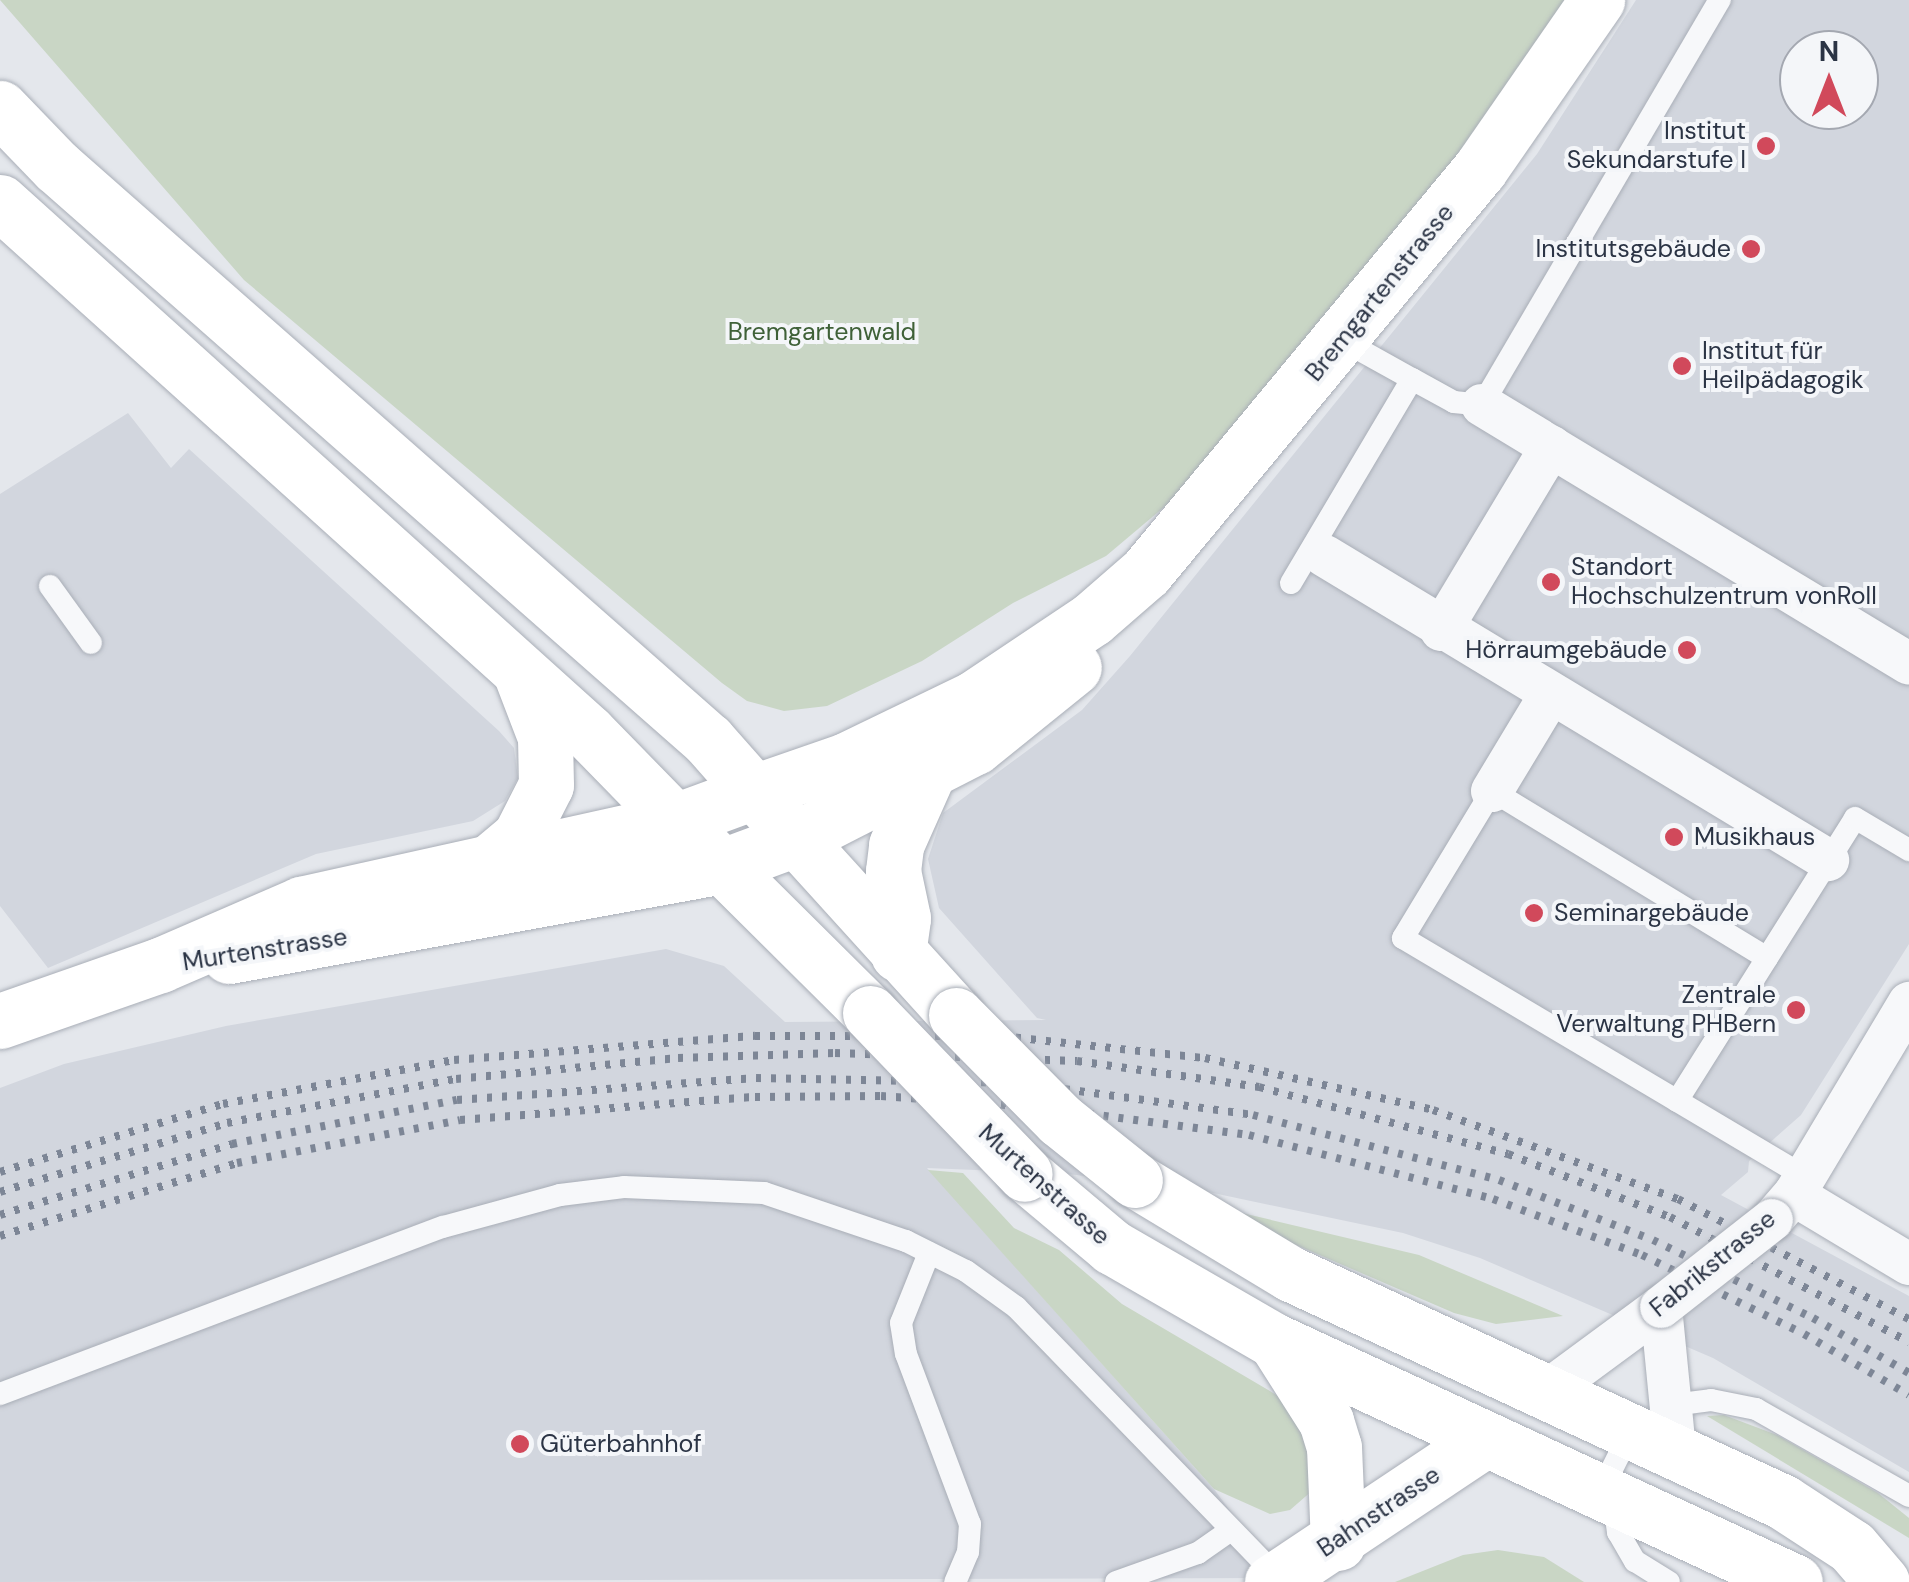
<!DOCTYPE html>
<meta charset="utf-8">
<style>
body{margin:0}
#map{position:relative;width:1909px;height:1582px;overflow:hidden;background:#e4e7ec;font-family:"DM Sans",sans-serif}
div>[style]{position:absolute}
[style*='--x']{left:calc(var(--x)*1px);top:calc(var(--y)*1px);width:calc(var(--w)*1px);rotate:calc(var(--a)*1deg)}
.built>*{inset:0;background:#d2d6de}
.green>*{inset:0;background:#c9d6c5}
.roads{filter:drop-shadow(0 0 2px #a9aeb7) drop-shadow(0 0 2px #a9aeb7)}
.lane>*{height:22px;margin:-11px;padding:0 11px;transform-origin:11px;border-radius:11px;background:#f7f8fa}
.street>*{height:42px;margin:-21px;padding:0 21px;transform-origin:21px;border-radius:21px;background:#f7f8fa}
.secondary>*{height:55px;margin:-27.5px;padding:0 27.5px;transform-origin:27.5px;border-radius:27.5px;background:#fff}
.primary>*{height:55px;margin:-27.5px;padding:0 27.5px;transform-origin:27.5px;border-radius:27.5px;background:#fff}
.highway>*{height:55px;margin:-27.5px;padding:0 27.5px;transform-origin:27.5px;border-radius:27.5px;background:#fff}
.rail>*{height:8px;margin-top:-4px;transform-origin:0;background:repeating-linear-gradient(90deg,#7d8696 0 5px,transparent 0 15px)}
.bridges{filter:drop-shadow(0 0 2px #a9aeb7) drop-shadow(0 0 2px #a9aeb7)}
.street-bridge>*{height:42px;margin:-21px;padding:0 21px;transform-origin:21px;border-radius:21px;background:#f7f8fa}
.primary-bridge>*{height:55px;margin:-27.5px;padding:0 27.5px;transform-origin:27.5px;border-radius:27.5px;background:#fff}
.dots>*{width:28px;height:28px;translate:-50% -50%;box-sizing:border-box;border:5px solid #f4f6f9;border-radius:50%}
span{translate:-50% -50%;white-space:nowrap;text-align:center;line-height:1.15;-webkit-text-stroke:8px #f4f6f9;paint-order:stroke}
.poi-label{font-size:25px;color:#2b3445}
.right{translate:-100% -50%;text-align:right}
.left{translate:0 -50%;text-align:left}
.street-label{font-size:25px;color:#2b3445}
.park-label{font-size:25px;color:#3f6138}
.north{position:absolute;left:1779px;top:30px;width:100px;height:100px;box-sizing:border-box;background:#f4f6f9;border:2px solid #a4a8b1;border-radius:50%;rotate:0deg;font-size:28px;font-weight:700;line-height:40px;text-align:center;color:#2b3445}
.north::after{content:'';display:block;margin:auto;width:35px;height:45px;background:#d1495b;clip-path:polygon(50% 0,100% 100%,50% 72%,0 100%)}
</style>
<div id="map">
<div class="built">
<div style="clip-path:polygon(evenodd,1636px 0,1909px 0,1909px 944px,1801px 1115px,1749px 1161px,1748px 1172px,1721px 1195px,1909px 1296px,1909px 1472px,1713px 1358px,1480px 1258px,1403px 1233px,1199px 1190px,1068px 1174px,927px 1168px,1214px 1489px,1279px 1578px,0 1582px,0 1088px,64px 1064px,226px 1026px,666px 949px,724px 966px,785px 1022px,1046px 1020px,1037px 1018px,939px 908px,928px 859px,943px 813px,1082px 710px,1130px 656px,1537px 154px,1636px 0,1799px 50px,1859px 50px,1859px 110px,1799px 110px,1799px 50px)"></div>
<div style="clip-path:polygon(128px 413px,171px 468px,189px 449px,499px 731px,514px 748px,518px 778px,505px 801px,473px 821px,316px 854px,48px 968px,0 906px,0 494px)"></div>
</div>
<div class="green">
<div style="clip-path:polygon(0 0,1573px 0,1481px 131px,1201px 476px,1106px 556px,1013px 603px,922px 661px,827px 706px,784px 711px,747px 701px,722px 683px,244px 280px)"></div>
<div style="clip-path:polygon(928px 1170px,963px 1173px,1014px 1228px,1059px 1250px,1122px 1304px,1285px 1400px,1309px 1427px,1313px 1490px,1290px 1510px,1270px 1514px,1214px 1489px)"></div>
<div style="clip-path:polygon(1242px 1213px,1419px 1255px,1563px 1316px,1496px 1324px,1454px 1313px,1294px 1244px)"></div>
<div style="clip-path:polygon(1724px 1415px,1777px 1435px,1878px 1493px,1909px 1518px,1909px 1538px,1707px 1416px)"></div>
<div style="clip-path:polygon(1498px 1550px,1544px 1557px,1584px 1582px,1395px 1582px,1463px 1555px)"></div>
</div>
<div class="roads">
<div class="lane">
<div style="--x:1412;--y:379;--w:48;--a:28.7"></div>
<div style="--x:1454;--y:402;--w:28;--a:6"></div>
<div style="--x:1482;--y:405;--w:470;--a:-59.6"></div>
<div style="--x:1291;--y:583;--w:237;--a:-59.3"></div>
<div style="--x:1412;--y:379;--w:80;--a:-150.9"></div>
<div style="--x:50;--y:586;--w:70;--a:54.3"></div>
<div style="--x:1767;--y:958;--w:322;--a:-148.7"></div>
<div style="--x:1492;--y:791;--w:172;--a:121.2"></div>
<div style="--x:1403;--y:938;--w:468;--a:30.7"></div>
<div style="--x:1677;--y:1101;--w:334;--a:-57.8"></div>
<div style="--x:1855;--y:818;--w:63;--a:30.7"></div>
<div style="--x:929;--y:1253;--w:75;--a:111.8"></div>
<div style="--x:901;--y:1323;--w:31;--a:81"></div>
<div style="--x:906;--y:1354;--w:182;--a:69.4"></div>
<div style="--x:970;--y:1524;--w:28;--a:94"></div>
<div style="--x:968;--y:1552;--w:33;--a:113"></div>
<div style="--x:0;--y:1394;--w:473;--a:-20.7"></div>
<div style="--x:443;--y:1227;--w:121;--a:-15.3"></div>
<div style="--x:560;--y:1195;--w:64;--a:-7.1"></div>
<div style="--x:624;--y:1187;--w:140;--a:2.5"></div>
<div style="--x:764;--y:1193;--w:150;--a:18.7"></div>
<div style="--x:906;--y:1241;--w:67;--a:26.6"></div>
<div style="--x:966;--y:1271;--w:62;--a:35.8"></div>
<div style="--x:1016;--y:1307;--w:378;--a:45.9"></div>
<div style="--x:1665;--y:1406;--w:46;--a:-7.4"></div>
<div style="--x:1711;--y:1400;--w:46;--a:11.3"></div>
<div style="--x:1756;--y:1409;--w:176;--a:29.6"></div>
<div style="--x:1631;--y:1431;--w:47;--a:116.6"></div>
<div style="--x:1610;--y:1473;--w:60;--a:82.3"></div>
<div style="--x:1618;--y:1532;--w:34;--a:60"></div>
<div style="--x:1635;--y:1561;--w:40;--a:32"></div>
<div style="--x:1116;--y:1582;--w:87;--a:-19.5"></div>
<div style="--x:1198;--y:1553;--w:38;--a:-35"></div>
</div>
<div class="street">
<div style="--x:1482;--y:405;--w:499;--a:31.2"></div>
<div style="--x:1325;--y:556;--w:588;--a:31.15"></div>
<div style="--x:1441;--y:630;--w:214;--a:-59"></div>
<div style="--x:1492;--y:791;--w:112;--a:-58.9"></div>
<div style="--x:1794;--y:1195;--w:134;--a:31"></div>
<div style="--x:1772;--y:1220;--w:33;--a:-49"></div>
<div style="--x:1794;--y:1195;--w:224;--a:-59.1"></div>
<div style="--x:1661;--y:1307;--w:143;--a:84.4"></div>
<div style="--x:1547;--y:1391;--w:142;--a:-36.4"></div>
</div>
<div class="secondary">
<div style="--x:754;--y:792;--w:97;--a:-19.2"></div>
<div style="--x:846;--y:760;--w:142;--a:-25.8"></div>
<div style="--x:974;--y:698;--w:142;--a:-33.8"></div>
<div style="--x:1092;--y:619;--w:72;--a:-41"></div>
<div style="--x:1146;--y:572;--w:523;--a:-50.35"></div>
<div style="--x:1480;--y:169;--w:206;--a:-55.3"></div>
<div style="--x:793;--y:840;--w:204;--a:-27.1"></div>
<div style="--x:975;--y:747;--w:127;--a:-38.9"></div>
<div style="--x:898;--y:954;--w:36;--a:-82"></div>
<div style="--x:903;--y:918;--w:48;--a:-102"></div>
<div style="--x:893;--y:871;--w:26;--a:-83"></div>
<div style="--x:896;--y:845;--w:79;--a:-66"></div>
<div style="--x:1275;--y:1341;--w:95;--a:57.5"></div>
<div style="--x:1326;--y:1421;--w:27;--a:73"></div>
<div style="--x:1334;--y:1447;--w:96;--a:87.6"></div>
<div style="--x:1272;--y:1582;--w:256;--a:-33.7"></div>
</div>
<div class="primary">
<div style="--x:699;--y:843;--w:241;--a:44.8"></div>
<div style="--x:229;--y:956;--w:502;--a:-10.33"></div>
<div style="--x:723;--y:866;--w:75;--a:-20.4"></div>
<div style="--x:0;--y:1021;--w:170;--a:-19.3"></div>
<div style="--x:160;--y:965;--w:154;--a:-23.4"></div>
<div style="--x:301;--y:904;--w:383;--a:-12.5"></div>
<div style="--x:675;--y:821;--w:84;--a:-20.2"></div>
<div style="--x:754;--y:792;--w:301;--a:47.8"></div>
<div style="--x:1025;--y:1174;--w:114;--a:40"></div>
<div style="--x:1112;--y:1247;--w:188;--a:30"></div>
<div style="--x:1275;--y:1341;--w:573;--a:24.87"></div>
<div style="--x:1135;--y:1180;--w:182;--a:31.1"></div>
<div style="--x:1291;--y:1274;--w:542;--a:24.86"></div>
<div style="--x:1783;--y:1502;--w:82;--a:33.1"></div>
<div style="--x:1852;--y:1547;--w:46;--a:49.4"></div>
</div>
<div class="highway">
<div style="--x:0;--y:108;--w:81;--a:46"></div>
<div style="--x:56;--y:166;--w:869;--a:41.36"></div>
<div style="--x:708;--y:740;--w:69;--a:48.5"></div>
<div style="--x:0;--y:202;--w:792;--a:42.03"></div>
<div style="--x:588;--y:732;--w:124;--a:45.7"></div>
<div style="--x:493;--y:859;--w:35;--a:-40"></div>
<div style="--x:520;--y:836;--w:57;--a:-63"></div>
<div style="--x:546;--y:785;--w:48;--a:-91.2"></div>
<div style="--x:545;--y:737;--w:64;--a:-111"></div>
</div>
</div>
<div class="rail">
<div style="--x:0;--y:1172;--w:233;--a:-17"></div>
<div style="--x:223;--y:1104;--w:235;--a:-10.8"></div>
<div style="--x:454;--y:1060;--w:302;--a:-4.6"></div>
<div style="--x:755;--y:1036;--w:246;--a:0"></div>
<div style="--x:1001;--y:1036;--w:205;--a:6.2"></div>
<div style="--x:1205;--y:1058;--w:234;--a:12.8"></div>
<div style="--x:1433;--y:1110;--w:261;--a:20"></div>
<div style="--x:1678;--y:1199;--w:260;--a:27.5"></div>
<div style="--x:0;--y:1192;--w:237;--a:-16.9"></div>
<div style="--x:227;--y:1123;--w:233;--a:-10.9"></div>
<div style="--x:456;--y:1079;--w:223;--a:-5.4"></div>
<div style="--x:678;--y:1058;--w:157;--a:-1.8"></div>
<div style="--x:835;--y:1053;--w:242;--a:1.9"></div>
<div style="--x:1077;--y:1061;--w:184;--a:8.1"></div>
<div style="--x:1259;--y:1087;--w:258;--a:15.1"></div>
<div style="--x:1508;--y:1154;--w:174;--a:21.3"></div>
<div style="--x:1670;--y:1217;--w:270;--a:27.6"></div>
<div style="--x:0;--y:1215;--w:243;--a:-17"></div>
<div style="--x:232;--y:1144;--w:229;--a:-11.1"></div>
<div style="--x:457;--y:1100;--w:300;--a:-4.2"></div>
<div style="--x:756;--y:1078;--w:264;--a:1.1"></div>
<div style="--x:1020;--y:1083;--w:235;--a:7.8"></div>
<div style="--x:1253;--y:1115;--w:254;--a:14.8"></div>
<div style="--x:1499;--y:1180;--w:165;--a:21.3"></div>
<div style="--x:1653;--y:1240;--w:178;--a:26"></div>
<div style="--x:1813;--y:1318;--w:111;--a:29.8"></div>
<div style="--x:0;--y:1236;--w:248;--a:-17.1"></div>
<div style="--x:237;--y:1163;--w:227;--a:-10.9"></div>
<div style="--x:460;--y:1120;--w:296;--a:-4.5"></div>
<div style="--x:755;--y:1097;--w:126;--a:-0.5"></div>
<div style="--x:881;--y:1096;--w:163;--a:4.2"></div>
<div style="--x:1044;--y:1108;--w:207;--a:7.5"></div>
<div style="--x:1249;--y:1135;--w:252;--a:14.7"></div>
<div style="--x:1493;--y:1199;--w:159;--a:20.6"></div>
<div style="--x:1642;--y:1255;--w:180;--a:26"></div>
<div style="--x:1804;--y:1334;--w:121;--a:30.2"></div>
</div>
<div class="bridges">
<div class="street-bridge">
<div style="--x:1661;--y:1307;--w:141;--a:-38.1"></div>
</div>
<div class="primary-bridge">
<div style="--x:870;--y:1013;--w:223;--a:46.1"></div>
<div style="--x:956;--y:1015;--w:148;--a:45.3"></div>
<div style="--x:1060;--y:1120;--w:96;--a:38.7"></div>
</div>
</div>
<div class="dots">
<div style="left:1766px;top:146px;background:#d1495b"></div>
<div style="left:1751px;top:249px;background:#d1495b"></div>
<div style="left:1682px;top:366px;background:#d1495b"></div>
<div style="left:1551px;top:582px;background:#d1495b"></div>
<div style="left:1687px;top:650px;background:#d1495b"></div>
<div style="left:1674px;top:837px;background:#d1495b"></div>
<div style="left:1534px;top:913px;background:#d1495b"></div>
<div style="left:1796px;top:1010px;background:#d1495b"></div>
<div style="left:520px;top:1444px;background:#d1495b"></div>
</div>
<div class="poi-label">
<span class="right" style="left:1746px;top:146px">Institut<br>Sekundarstufe I</span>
<span class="right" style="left:1731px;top:249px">Institutsgebäude</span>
<span class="left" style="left:1702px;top:366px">Institut für<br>Heilpädagogik</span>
<span class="left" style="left:1571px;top:582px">Standort<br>Hochschulzentrum vonRoll</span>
<span class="right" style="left:1667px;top:650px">Hörraumgebäude</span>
<span class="left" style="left:1694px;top:837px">Musikhaus</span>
<span class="left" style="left:1554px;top:913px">Seminargebäude</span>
<span class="right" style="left:1776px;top:1010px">Zentrale<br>Verwaltung PHBern</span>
<span class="left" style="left:540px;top:1444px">Güterbahnhof</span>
</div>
<div class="street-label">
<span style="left:1380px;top:293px;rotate:-51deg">Bremgartenstrasse</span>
<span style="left:265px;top:950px;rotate:-9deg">Murtenstrasse</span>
<span style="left:1044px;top:1185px;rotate:42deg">Murtenstrasse</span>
<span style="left:1713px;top:1264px;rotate:-39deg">Fabrikstrasse</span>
<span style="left:1379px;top:1512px;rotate:-34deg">Bahnstrasse</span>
</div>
<div class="park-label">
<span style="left:822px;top:332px">Bremgartenwald</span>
</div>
<div class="north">N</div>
</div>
